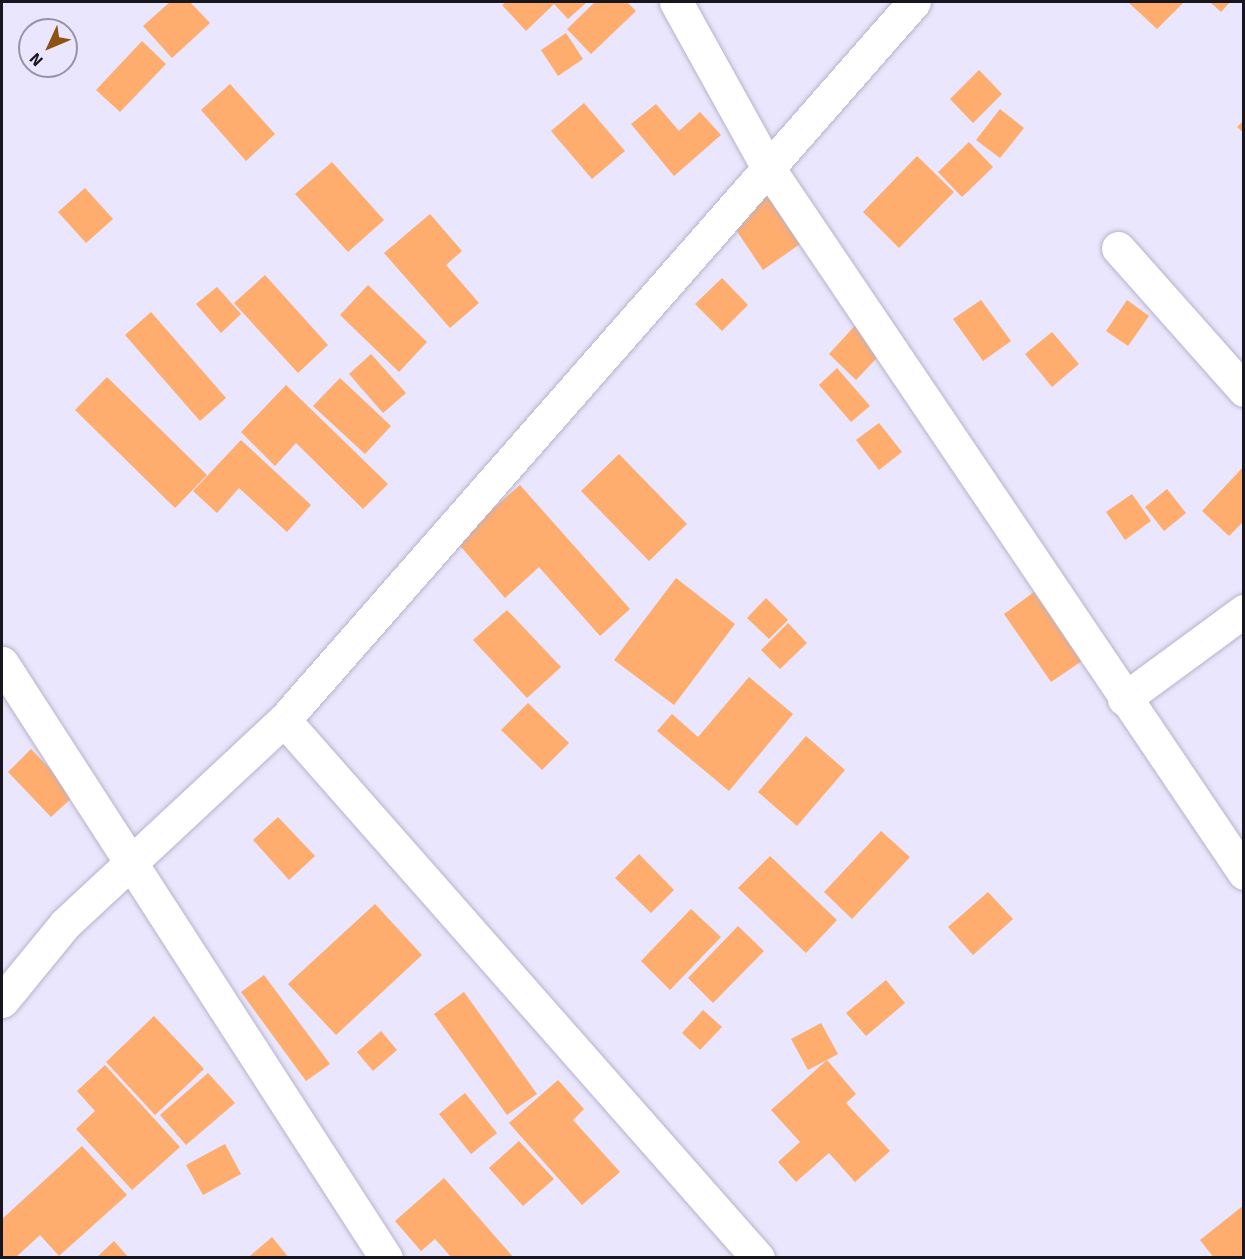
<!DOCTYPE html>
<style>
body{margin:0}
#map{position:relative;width:1245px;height:1259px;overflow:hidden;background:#e9e6fd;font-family:Signika,sans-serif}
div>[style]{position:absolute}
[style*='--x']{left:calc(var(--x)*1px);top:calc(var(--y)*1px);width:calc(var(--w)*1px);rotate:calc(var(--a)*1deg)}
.building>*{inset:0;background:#ffac6f}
.roads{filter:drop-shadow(0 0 2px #b6b3ca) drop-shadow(0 0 2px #b6b3ca)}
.street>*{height:33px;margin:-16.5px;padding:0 16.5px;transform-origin:16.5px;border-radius:16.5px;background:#fff}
span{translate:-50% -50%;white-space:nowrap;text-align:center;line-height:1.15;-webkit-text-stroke:4.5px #e9e6fd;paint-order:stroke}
.frame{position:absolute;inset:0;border:3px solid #17151d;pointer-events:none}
.north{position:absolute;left:18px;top:18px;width:60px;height:60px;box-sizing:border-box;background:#e9e6fd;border:2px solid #9592a3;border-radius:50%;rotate:226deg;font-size:16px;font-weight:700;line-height:24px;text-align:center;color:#17151d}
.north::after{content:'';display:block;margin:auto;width:21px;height:27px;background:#8f5213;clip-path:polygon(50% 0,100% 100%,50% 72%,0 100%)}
</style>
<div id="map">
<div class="building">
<div style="clip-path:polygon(170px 2px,190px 2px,210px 23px,172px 58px,143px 26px)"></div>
<div style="clip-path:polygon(506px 2px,587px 2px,568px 19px,554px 4px,526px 31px,502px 5px)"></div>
<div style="clip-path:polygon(595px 2px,627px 2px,636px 11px,591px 54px,567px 29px)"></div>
<div style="clip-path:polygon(1128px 2px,1184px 2px,1157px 29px)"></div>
<div style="clip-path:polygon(1210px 2px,1230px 2px,1221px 12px)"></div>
<div style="clip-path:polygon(566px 33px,583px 59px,558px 76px,541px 50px)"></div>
<div style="clip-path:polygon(142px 41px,166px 64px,120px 112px,96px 90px)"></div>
<div style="clip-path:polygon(979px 70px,1002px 94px,973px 123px,950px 99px)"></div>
<div style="clip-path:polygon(230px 84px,275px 134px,246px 161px,201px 110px)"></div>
<div style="clip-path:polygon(584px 103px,625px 151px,592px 179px,551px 131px)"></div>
<div style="clip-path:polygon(656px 104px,679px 131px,700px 112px,721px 135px,674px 176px,631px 124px)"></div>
<div style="clip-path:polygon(1000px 109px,1024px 128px,1000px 158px,976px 140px)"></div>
<div style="clip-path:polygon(1244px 120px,1244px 133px,1237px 127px)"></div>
<div style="clip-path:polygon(969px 142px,993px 167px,962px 197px,938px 172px)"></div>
<div style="clip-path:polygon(917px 156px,954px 192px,899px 248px,863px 212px)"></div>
<div style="clip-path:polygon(332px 162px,384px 220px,348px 252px,295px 194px)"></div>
<div style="clip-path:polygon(85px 188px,113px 219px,86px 243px,58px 212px)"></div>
<div style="clip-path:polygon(768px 196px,800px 244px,763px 270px,730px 221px)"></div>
<div style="clip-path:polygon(430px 214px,462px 251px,446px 265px,479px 303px,450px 328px,384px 253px)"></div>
<div style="clip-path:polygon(265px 275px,328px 345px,298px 373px,234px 303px)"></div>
<div style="clip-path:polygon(722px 278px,748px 305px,722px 331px,695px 304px)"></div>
<div style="clip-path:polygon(368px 285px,427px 342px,399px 372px,340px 315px)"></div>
<div style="clip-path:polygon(217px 287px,241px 314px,221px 333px,196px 304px)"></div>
<div style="clip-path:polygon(981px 300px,1011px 341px,983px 361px,953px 319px)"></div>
<div style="clip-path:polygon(1127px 300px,1149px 316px,1128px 346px,1106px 331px)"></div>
<div style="clip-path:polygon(151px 312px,226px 398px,200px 421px,125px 335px)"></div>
<div style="clip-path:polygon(862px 318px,890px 344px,856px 380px,829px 354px)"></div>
<div style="clip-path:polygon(1052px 332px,1079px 364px,1052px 387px,1025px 354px)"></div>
<div style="clip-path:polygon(371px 354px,406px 393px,383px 413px,349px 374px)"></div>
<div style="clip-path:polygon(837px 368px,870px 406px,851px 422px,819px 385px)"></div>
<div style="clip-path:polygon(107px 377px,207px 475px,175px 508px,75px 410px)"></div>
<div style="clip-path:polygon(340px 378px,391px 426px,365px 454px,313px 406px)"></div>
<div style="clip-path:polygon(286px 385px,388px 484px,363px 509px,296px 443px,275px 466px,241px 432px)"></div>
<div style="clip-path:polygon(879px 423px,902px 452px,879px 470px,856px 440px)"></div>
<div style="clip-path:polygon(241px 440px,311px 505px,287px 532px,239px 488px,217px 513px,193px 491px)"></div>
<div style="clip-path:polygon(619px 454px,687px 524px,649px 561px,581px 491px)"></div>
<div style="clip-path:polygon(1244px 466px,1244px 521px,1229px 536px,1202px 511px)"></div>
<div style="clip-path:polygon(520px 485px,630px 609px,600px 636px,539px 567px,505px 598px,456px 541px)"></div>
<div style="clip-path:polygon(1167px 489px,1186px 513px,1164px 531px,1145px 507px)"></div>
<div style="clip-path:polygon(1132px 494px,1151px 521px,1125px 540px,1106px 512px)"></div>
<div style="clip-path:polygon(676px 578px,735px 624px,674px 705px,614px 660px)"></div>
<div style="clip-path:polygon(1034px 592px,1082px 661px,1051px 682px,1004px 614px)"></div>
<div style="clip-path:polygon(766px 598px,788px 620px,769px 639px,747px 618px)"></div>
<div style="clip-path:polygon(507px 610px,561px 667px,527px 698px,473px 640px)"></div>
<div style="clip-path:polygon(788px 623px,807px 643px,780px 669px,761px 650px)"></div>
<div style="clip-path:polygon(749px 677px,793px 714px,729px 791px,657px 731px,672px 714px,698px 737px)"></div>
<div style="clip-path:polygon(528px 703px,569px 743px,542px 770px,501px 730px)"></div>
<div style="clip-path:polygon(806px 736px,845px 770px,797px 826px,758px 792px)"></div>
<div style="clip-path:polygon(31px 749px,75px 795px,51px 817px,8px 772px)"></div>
<div style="clip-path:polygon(278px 817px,315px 856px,289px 880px,253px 840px)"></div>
<div style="clip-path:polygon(881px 831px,910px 857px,852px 919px,824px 892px)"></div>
<div style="clip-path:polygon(639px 854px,674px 890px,651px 913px,615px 878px)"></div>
<div style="clip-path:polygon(770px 856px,837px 920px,806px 953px,738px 888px)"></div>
<div style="clip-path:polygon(988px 892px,1013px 919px,973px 955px,948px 927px)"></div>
<div style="clip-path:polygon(375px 904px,422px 955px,336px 1035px,288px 984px)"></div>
<div style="clip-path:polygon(691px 909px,721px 937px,670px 990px,641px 961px)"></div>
<div style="clip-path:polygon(738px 926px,764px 951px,713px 1003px,688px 978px)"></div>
<div style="clip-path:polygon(264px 975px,330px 1064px,306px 1081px,241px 992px)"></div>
<div style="clip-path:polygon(886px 980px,905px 1003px,866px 1036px,846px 1013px)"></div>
<div style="clip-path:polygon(464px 992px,537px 1094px,507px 1115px,434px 1014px)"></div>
<div style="clip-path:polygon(703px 1010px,722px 1027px,700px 1050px,682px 1033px)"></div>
<div style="clip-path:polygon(154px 1016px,204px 1069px,155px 1115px,106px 1062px)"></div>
<div style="clip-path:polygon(821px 1023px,838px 1054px,808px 1070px,791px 1039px)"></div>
<div style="clip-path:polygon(381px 1031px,397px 1050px,373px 1071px,357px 1052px)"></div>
<div style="clip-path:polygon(827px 1060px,856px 1094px,846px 1103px,890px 1151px,855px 1182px,829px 1153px,796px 1182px,778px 1162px,800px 1142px,771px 1110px)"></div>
<div style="clip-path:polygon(105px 1065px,180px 1147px,132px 1190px,76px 1129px,95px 1111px,77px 1091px)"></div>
<div style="clip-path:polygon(208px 1073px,235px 1103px,186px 1145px,160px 1115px)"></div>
<div style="clip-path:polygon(558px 1080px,584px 1109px,573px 1120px,620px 1172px,582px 1205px,509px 1123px)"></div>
<div style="clip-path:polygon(465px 1093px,497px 1133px,471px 1154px,439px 1114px)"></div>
<div style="clip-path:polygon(519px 1141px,554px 1179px,523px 1206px,489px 1168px)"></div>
<div style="clip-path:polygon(225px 1144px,241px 1174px,203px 1195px,186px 1165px)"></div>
<div style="clip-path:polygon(82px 1146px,127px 1195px,59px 1256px,40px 1235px,15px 1258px,2px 1258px,2px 1219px)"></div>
<div style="clip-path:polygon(444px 1178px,514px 1258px,452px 1258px,435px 1239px,421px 1251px,395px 1221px)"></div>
<div style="clip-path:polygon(1244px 1205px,1244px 1258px,1214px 1258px,1200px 1240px)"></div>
<div style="clip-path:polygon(272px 1237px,289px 1258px,251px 1258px,250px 1256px)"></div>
<div style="clip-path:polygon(114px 1241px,129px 1258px,96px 1258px)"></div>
</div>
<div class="roads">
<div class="street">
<div style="--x:676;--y:2;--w:188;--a:61"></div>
<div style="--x:767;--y:166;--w:853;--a:55.99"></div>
<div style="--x:1118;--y:248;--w:190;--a:48.4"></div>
<div style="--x:2;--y:663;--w:708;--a:57.16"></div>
<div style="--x:1124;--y:699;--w:149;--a:-36.3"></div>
<div style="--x:284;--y:720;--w:717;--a:48.62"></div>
<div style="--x:2;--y:1001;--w:99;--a:-50.7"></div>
<div style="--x:65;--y:924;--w:299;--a:-43"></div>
<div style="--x:284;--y:720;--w:955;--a:-48.74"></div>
</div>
</div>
<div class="frame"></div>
<div class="north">N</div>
</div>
